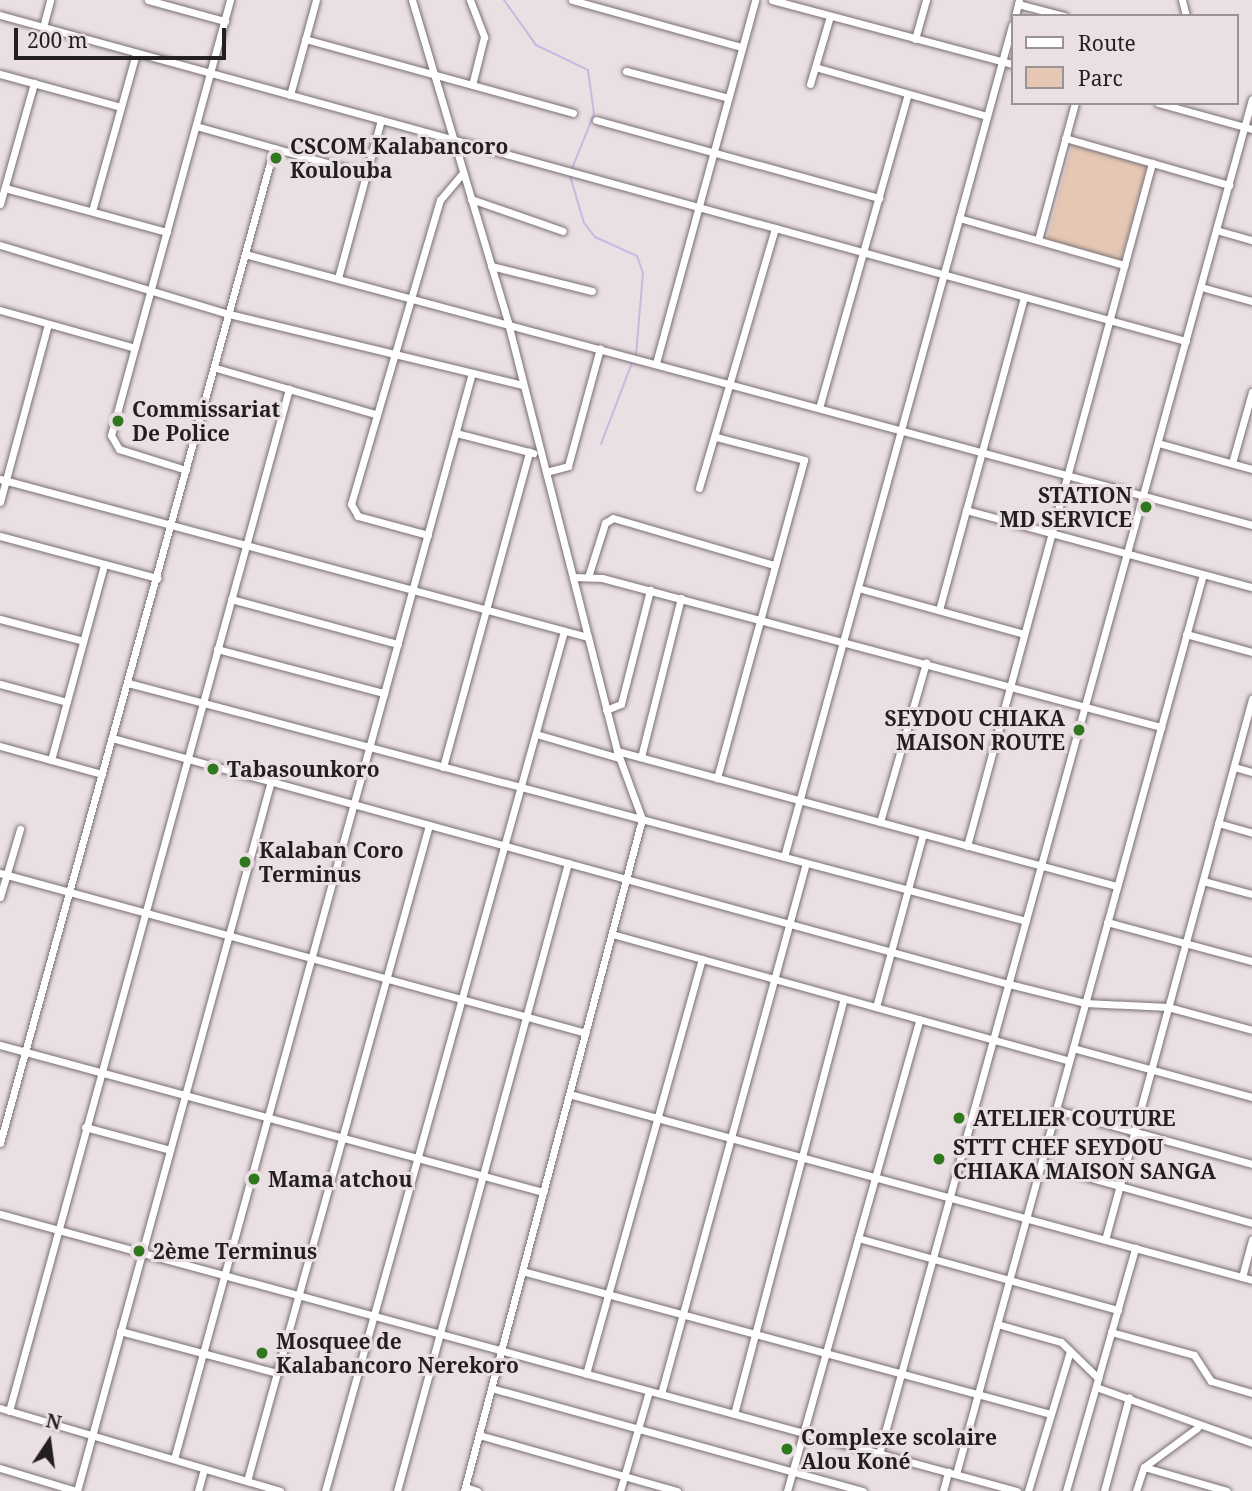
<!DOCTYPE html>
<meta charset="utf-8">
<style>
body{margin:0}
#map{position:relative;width:1252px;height:1491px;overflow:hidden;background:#eadfe2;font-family:"Noto Serif",serif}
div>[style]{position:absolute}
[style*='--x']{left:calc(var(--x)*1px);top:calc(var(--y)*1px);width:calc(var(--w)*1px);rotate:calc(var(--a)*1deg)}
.green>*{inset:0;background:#e5c7b3}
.stream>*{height:2px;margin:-1px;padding:0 1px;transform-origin:1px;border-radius:1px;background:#c9b7e4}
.roads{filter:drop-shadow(0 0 2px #796f72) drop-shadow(0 0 2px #796f72)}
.street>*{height:7px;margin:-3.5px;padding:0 3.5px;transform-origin:3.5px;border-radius:3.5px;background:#fff}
.dots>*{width:19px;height:19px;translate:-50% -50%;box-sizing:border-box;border:4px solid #eadfe2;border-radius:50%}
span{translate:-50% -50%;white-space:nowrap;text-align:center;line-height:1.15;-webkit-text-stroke:6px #eadfe2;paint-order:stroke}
.poi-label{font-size:21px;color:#231f20;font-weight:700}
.left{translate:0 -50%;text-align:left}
.right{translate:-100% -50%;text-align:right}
.legend{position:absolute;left:1011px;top:14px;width:228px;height:91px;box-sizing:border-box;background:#eadfe2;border:2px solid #9a9294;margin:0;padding:9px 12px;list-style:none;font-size:21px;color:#231f20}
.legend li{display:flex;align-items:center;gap:14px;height:35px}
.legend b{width:35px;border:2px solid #9a9294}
.north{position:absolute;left:14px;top:1407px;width:70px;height:70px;-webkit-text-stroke:5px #eadfe2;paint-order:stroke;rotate:13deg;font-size:19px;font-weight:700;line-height:28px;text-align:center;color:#231f20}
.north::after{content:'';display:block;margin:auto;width:24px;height:32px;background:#231f20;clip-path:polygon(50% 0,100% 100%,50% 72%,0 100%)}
.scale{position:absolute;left:14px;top:28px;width:212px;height:32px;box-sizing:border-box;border:4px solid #231f20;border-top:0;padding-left:9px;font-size:21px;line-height:24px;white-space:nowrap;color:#231f20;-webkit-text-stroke:5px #eadfe2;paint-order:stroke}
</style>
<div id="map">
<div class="green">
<div style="clip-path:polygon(1072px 145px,1147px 166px,1121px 260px,1047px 239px)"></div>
</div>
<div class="stream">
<div style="--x:504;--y:0;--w:55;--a:54.6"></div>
<div style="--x:536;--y:45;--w:58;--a:25.7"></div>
<div style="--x:588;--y:70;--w:44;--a:82.2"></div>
<div style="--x:594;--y:114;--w:61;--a:112"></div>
<div style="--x:570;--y:176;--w:49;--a:73.4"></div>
<div style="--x:584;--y:223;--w:18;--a:52"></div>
<div style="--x:595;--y:237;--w:46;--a:24.3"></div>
<div style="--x:637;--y:256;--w:18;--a:71"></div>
<div style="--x:643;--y:273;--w:82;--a:94.9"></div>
<div style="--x:601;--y:444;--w:90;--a:-69.1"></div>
</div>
<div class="roads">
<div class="street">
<div style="--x:148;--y:0;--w:80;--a:15.3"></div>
<div style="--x:412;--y:0;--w:337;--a:73.4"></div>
<div style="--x:508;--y:323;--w:442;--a:75.7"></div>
<div style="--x:617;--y:751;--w:72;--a:69.8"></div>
<div style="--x:642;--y:819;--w:695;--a:104.84"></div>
<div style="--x:470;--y:0;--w:40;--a:69"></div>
<div style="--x:484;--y:37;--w:49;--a:104"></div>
<div style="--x:572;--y:0;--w:176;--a:15.5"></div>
<div style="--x:772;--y:0;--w:248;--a:14.9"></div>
<div style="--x:1182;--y:0;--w:16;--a:76"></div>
<div style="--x:1018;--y:4;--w:48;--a:14.6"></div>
<div style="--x:0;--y:15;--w:1230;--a:15.37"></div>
<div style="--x:1015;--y:16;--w:16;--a:-76"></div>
<div style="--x:43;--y:27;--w:28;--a:-75"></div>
<div style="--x:305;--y:39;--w:278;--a:15.4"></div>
<div style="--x:915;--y:39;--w:41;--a:-74.2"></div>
<div style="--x:815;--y:67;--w:179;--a:15.9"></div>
<div style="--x:626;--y:71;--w:106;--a:14.7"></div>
<div style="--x:0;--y:74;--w:125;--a:15.3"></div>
<div style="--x:810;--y:84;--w:71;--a:-73.6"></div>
<div style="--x:290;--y:95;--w:98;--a:-74.7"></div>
<div style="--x:1158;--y:103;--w:98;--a:15.5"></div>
<div style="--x:596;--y:120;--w:294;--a:15.4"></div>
<div style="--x:196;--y:126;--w:177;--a:15.8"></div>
<div style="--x:1065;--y:138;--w:171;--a:16"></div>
<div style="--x:5;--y:188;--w:168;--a:15.2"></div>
<div style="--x:471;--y:199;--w:97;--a:19.2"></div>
<div style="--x:0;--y:204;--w:126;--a:-74.3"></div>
<div style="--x:92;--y:211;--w:164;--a:-74.4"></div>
<div style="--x:959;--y:218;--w:172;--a:15.9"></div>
<div style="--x:1216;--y:230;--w:37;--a:16"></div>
<div style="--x:1038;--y:240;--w:142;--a:-74.9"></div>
<div style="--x:0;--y:245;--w:239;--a:16.8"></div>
<div style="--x:229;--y:314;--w:302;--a:13.6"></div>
<div style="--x:245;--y:254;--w:1043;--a:15.06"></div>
<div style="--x:491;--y:266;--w:104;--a:13.9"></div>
<div style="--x:338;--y:278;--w:164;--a:-74.8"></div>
<div style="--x:1201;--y:287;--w:53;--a:15.4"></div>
<div style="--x:0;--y:310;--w:140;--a:15.7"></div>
<div style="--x:656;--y:363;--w:376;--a:-74.7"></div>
<div style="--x:216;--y:368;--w:166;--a:16.1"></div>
<div style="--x:819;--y:408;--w:326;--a:-74.2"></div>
<div style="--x:456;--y:433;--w:80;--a:14.6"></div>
<div style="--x:716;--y:437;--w:91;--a:14.6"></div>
<div style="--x:804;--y:460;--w:330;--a:105.3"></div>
<div style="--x:1158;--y:443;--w:98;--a:15.5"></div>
<div style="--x:1232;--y:463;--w:74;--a:-74.3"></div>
<div style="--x:186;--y:470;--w:70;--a:-162.6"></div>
<div style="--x:119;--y:449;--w:16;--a:-120"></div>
<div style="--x:111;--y:435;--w:451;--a:-74.7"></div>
<div style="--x:546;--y:472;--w:23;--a:-15"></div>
<div style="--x:568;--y:466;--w:122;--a:-74.8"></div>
<div style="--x:0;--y:479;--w:609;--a:15.04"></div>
<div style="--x:699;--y:488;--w:271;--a:-73.7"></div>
<div style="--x:0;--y:502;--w:184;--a:-74.9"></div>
<div style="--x:966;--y:510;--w:296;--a:15.1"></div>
<div style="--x:428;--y:535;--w:73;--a:-164.8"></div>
<div style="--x:358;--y:516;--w:14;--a:-120"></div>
<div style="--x:351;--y:504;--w:317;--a:-73.7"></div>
<div style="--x:440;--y:200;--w:35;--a:-50"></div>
<div style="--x:0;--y:536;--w:163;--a:15"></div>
<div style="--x:573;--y:577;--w:29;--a:2"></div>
<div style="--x:602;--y:578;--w:579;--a:14.93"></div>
<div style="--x:588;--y:577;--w:57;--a:-72.5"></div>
<div style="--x:605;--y:523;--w:9;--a:-32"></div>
<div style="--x:613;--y:518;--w:168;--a:16.3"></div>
<div style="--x:858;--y:588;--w:172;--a:15.5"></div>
<div style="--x:231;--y:599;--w:173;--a:15.1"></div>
<div style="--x:939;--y:610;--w:324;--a:-74.8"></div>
<div style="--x:0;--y:619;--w:86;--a:14.8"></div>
<div style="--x:1186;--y:634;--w:68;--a:15.3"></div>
<div style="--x:217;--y:649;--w:173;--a:14.8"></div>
<div style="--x:128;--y:683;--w:929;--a:14.84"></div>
<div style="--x:0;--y:684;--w:69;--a:15"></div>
<div style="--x:606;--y:710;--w:16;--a:-22"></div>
<div style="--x:621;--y:704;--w:118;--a:-75.7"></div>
<div style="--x:536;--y:734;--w:86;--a:16.1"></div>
<div style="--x:112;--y:738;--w:930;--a:15.34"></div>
<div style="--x:1009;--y:984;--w:78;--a:14"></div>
<div style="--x:1085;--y:1003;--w:83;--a:2.8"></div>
<div style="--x:1168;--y:1007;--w:87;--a:15.3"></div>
<div style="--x:0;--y:746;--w:106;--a:15.4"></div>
<div style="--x:617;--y:751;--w:518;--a:15.11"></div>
<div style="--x:641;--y:757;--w:164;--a:-75.9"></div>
<div style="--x:51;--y:760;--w:202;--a:-74.8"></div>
<div style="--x:443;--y:767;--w:327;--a:-74.7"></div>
<div style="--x:1234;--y:767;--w:19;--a:16"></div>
<div style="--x:880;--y:822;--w:166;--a:-73.9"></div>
<div style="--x:1218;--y:823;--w:35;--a:16"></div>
<div style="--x:967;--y:846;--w:708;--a:-74.84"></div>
<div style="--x:784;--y:857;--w:863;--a:-74.67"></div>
<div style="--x:0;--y:873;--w:607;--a:15.27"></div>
<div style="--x:1203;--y:881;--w:51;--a:14.9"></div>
<div style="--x:0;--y:897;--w:71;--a:-73.6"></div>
<div style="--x:1107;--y:922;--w:150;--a:15.1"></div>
<div style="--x:612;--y:934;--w:474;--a:15.5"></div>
<div style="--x:876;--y:1007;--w:179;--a:-74.8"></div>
<div style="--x:0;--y:1045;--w:563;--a:15.15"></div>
<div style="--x:1073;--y:1048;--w:186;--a:15.3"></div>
<div style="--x:569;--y:1094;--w:708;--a:15.23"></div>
<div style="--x:1056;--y:1110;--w:203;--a:15.4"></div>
<div style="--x:85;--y:1127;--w:88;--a:15.1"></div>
<div style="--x:0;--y:1143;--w:1032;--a:-74.6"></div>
<div style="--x:1041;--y:1164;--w:219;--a:15.6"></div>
<div style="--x:0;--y:1214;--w:1054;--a:15.24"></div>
<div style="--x:858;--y:1238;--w:270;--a:15.5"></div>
<div style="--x:1105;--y:1240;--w:561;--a:-74.8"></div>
<div style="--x:522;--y:1271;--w:548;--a:15.13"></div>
<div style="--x:1242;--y:1277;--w:39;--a:-75"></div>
<div style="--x:997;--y:1324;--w:66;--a:15.7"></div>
<div style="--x:1061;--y:1342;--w:52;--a:44.2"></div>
<div style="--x:120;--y:1331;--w:163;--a:15"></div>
<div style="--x:1111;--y:1332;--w:86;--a:15.5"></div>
<div style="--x:1194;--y:1355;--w:31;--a:57"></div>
<div style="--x:1211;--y:1381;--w:43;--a:16.3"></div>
<div style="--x:586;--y:1374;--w:431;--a:-74.4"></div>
<div style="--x:1096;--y:1387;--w:166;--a:19.7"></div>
<div style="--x:491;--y:1388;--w:386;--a:15.5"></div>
<div style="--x:661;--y:1394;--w:550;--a:-74.73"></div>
<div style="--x:0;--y:1408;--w:292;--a:16.5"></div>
<div style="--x:9;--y:1411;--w:1060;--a:-74.68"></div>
<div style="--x:734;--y:1414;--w:430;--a:-75.2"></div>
<div style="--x:479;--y:1435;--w:206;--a:15.8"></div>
<div style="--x:879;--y:1454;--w:1405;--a:-74.61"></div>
<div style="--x:174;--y:1459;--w:1126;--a:-74.66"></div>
<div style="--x:1144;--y:1467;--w:66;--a:-36.3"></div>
<div style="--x:0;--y:1468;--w:79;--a:16.8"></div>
<div style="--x:956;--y:1474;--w:933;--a:-74.65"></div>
<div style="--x:247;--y:1481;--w:681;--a:-74.49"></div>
<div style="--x:465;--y:1487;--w:13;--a:18"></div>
<div style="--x:77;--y:1491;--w:736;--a:-74.72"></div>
<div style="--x:198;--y:1491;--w:23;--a:-75"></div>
<div style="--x:325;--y:1491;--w:893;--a:-74.47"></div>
<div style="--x:397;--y:1491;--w:651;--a:-74.77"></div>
<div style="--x:620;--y:1491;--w:104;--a:-73.8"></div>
<div style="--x:787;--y:1491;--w:490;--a:-74.3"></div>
<div style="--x:943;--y:1491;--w:20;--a:-75"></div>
<div style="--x:1028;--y:1491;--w:146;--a:-73.3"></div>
<div style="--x:1066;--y:1491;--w:253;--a:-74.1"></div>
<div style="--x:1104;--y:1491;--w:97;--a:-75.1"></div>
<div style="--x:1136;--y:1491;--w:25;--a:-72"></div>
<div style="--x:1144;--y:1467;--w:86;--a:16.1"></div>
</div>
</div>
<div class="dots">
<div style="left:276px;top:158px;background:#2f781d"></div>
<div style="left:118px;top:421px;background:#2f781d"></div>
<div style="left:1146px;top:507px;background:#2f781d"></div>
<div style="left:1079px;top:730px;background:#2f781d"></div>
<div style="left:213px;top:769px;background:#2f781d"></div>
<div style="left:245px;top:862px;background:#2f781d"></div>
<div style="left:959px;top:1118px;background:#2f781d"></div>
<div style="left:939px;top:1159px;background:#2f781d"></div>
<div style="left:254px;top:1179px;background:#2f781d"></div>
<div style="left:139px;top:1251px;background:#2f781d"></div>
<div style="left:262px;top:1353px;background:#2f781d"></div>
<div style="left:787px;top:1449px;background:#2f781d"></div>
</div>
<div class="poi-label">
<span class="left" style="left:290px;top:158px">CSCOM Kalabancoro<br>Koulouba</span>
<span class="left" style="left:132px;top:421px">Commissariat<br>De Police</span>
<span class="right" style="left:1132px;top:507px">STATION<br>MD SERVICE</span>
<span class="right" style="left:1065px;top:730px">SEYDOU CHIAKA<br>MAISON ROUTE</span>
<span class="left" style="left:227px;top:769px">Tabasounkoro</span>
<span class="left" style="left:259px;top:862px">Kalaban Coro<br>Terminus</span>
<span class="left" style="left:973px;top:1118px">ATELIER COUTURE</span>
<span class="left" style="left:953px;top:1159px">STTT CHEF SEYDOU<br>CHIAKA MAISON SANGA</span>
<span class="left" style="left:268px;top:1179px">Mama atchou</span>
<span class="left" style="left:153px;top:1251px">2ème Terminus</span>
<span class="left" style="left:276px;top:1353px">Mosquee de<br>Kalabancoro Nerekoro</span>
<span class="left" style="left:801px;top:1449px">Complexe scolaire<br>Alou Koné</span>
</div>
<ul class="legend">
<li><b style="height:9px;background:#fff"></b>Route</li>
<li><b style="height:19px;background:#e5c7b3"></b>Parc</li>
</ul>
<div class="north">N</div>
<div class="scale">200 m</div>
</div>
